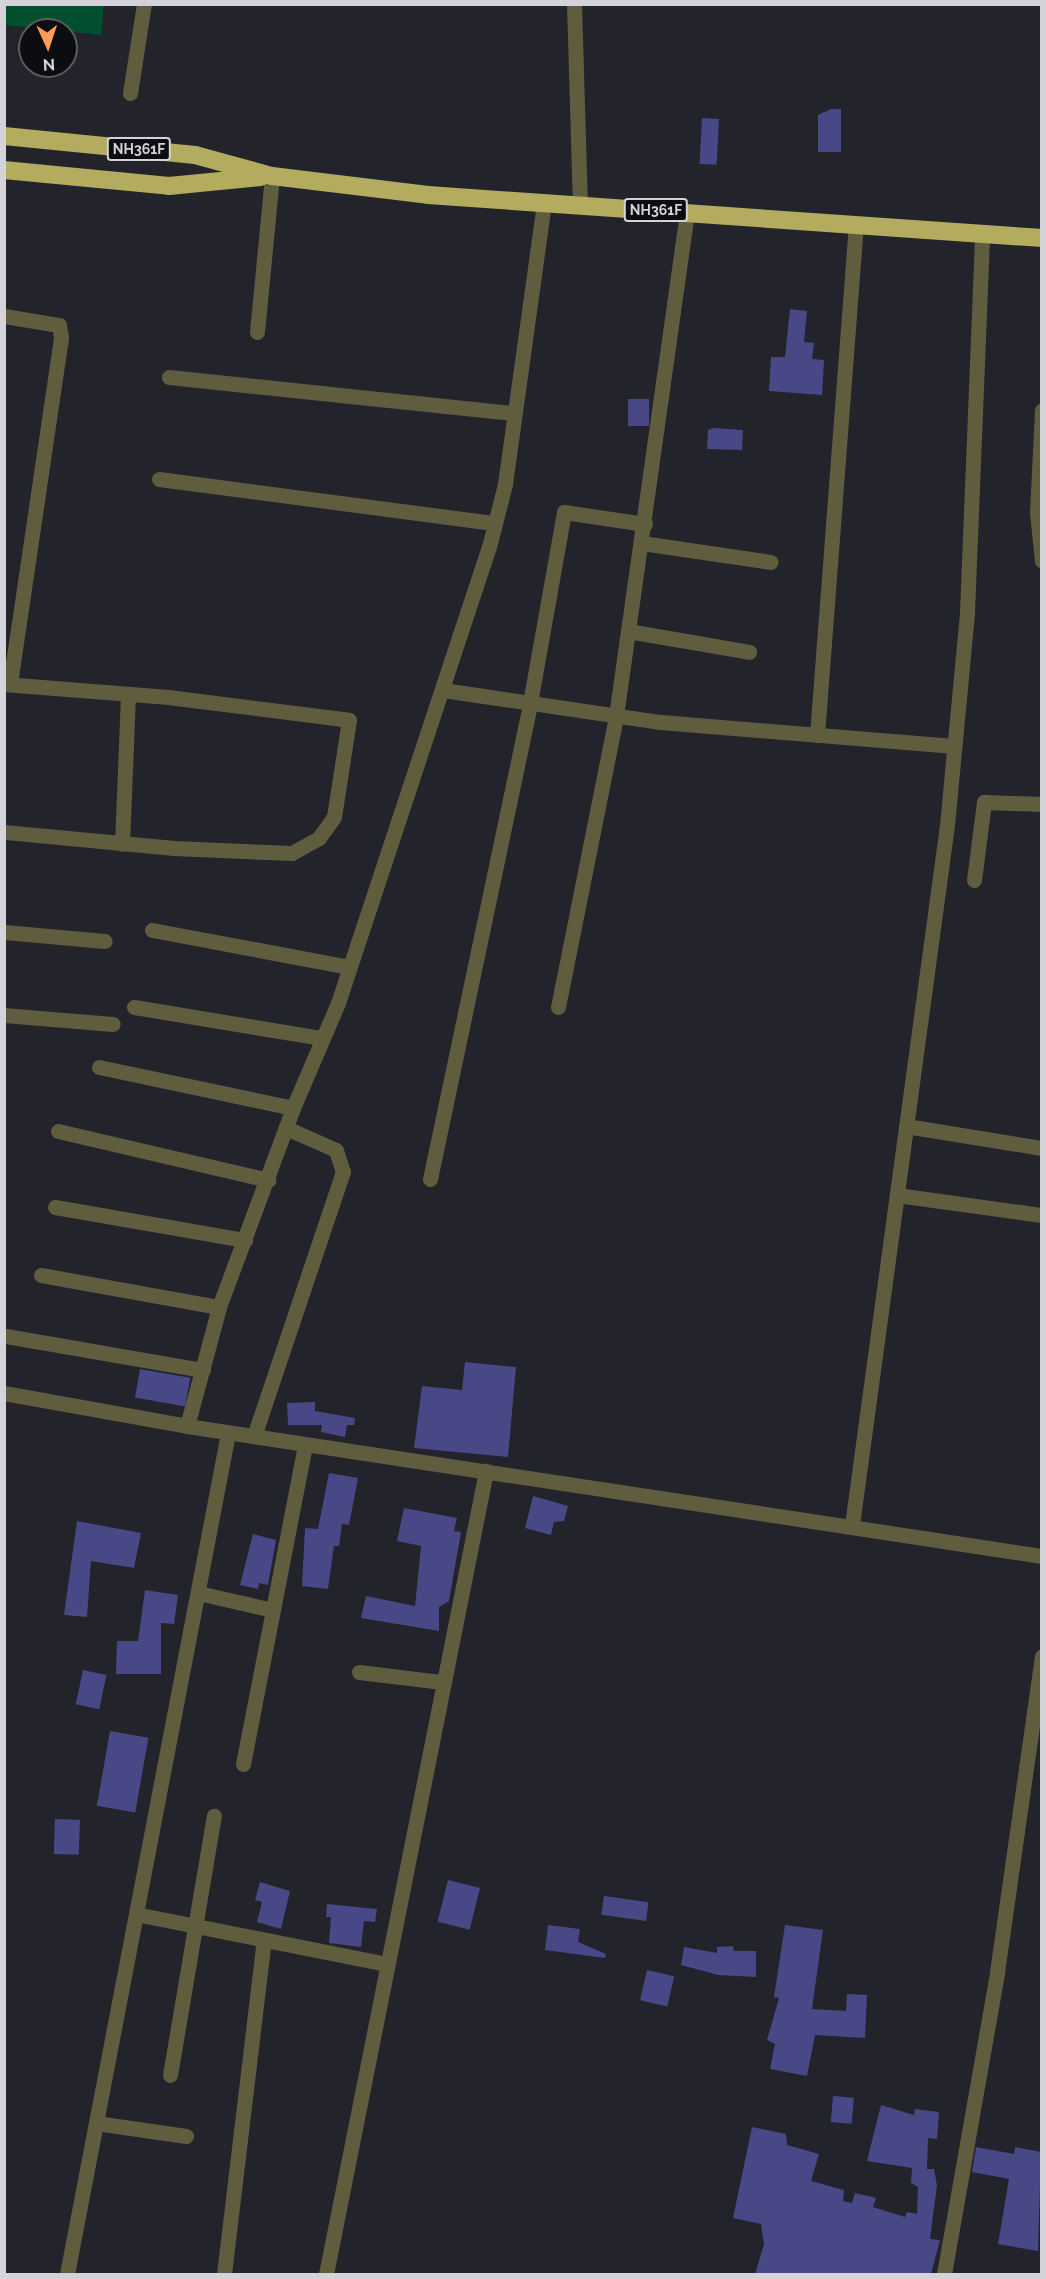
<!DOCTYPE html>
<html>
<head>
<meta charset="utf-8">
<style>
  body { margin:0 }
  #map { position:relative; width:1046px; height:2279px; overflow:hidden; background:#22232b; font-family:Raleway,sans-serif }
  div>[style] { position:absolute }
  .green>* { inset:0; background:#004f2f }
  .building>* { inset:0; background:#484886; transform-origin:0 0 }
  .minor>* { height:15px; margin:-7.5px; padding:0 7.5px; transform-origin:7.5px; border-radius:7.5px; background:#605d3f }
  .highway>* { height:18px; margin:-9px; padding:0 9px; transform-origin:9px; border-radius:9px; background:#b3ab5d }
  span { translate:-50% -50%; white-space:nowrap; text-align:center; line-height:1.15; -webkit-text-stroke:6px #0c0d10; paint-order:stroke }
  .shield-label span { padding:2px 4px; background:#0c0d10; border:2px solid; border-radius:4px; -webkit-text-stroke-width:0 }
  .shield-label { font-size:14px; color:#d3d3d9; font-weight:700 }
  .frame { position:absolute; inset:0; border:6px solid #d3d3d9; pointer-events:none }
  .north { position:absolute; left:18px; top:18px; width:60px; height:60px; box-sizing:border-box; background:#0c0d10; border:2px solid #5c5c60; border-radius:50%; rotate:177deg; font-size:16px; font-weight:700; line-height:24px; text-align:center; color:#d3d3d9 }
  .north::after { content:''; display:block; margin:auto; width:21px; height:27px; background:#fd9c56; clip-path:polygon(50% 0,100% 100%,50% 72%,0 100%) }
</style>
</head>
<body>
<div id="map">
  <div class="green">
    <div style="clip-path:polygon(5px 4px,104px 5px,101px 35px,5px 25px)"></div>
  </div>
  <div class="building">
    <div style="clip-path:polygon(831px 109px,841px 109px,841px 152px,818px 152px,818px 115px)"></div>
    <div style="left:702px;top:118px;width:17px;height:46px;rotate:3deg"></div>
    <div style="clip-path:polygon(790px 309px,807px 311px,804px 342px,814px 343px,812px 359px,824px 360px,822px 395px,769px 391px,771px 357px,785px 357px)"></div>
    <div style="left:628px;top:399px;width:21px;height:27px"></div>
    <div style="clip-path:polygon(713px 428px,743px 430px,742px 450px,707px 449px,708px 430px)"></div>
    <div style="clip-path:polygon(465px 1362px,516px 1367px,508px 1457px,414px 1448px,422px 1386px,462px 1390px)"></div>
    <div style="left:140px;top:1369px;width:51px;height:29px;rotate:10deg"></div>
    <div style="clip-path:polygon(315px 1402px,315px 1411px,355px 1418px,354px 1425px,347px 1425px,345px 1437px,321px 1432px,322px 1425px,288px 1425px,287px 1403px)"></div>
    <div style="clip-path:polygon(329px 1473px,358px 1478px,349px 1525px,342px 1524px,339px 1546px,334px 1546px,328px 1589px,302px 1586px,305px 1528px,318px 1529px)"></div>
    <div style="clip-path:polygon(533px 1496px,568px 1506px,564px 1521px,554px 1522px,551px 1535px,525px 1528px)"></div>
    <div style="clip-path:polygon(404px 1508px,457px 1518px,454px 1531px,461px 1532px,449px 1601px,439px 1607px,439px 1631px,361px 1618px,366px 1596px,415px 1606px,421px 1546px,397px 1541px)"></div>
    <div style="clip-path:polygon(77px 1521px,141px 1533px,134px 1568px,91px 1561px,87px 1617px,64px 1615px)"></div>
    <div style="clip-path:polygon(253px 1534px,276px 1540px,268px 1585px,259px 1583px,258px 1589px,240px 1585px)"></div>
    <div style="clip-path:polygon(145px 1590px,178px 1595px,174px 1624px,161px 1623px,161px 1674px,116px 1674px,117px 1641px,138px 1641px)"></div>
    <div style="left:83px;top:1670px;width:24px;height:35px;rotate:12deg"></div>
    <div style="left:110px;top:1731px;width:39px;height:76px;rotate:10deg"></div>
    <div style="left:55px;top:1819px;width:25px;height:35px;rotate:2deg"></div>
    <div style="left:448px;top:1880px;width:33px;height:43px;rotate:14deg"></div>
    <div style="clip-path:polygon(260px 1882px,290px 1891px,281px 1929px,257px 1922px,262px 1902px,255px 1900px)"></div>
    <div style="left:604px;top:1896px;width:45px;height:19px;rotate:8deg"></div>
    <div style="clip-path:polygon(327px 1904px,377px 1909px,375px 1922px,364px 1921px,361px 1947px,329px 1943px,331px 1917px,326px 1917px)"></div>
    <div style="clip-path:polygon(548px 1925px,580px 1929px,578px 1942px,606px 1954px,605px 1958px,545px 1950px)"></div>
    <div style="clip-path:polygon(785px 1925px,823px 1930px,812px 2009px,846px 2011px,847px 1994px,867px 1995px,865px 2038px,815px 2035px,807px 2076px,770px 2069px,775px 2044px,767px 2040px,779px 1998px,774px 1997px)"></div>
    <div style="clip-path:polygon(733px 1946px,734px 1951px,756px 1951px,756px 1977px,718px 1975px,681px 1965px,684px 1947px,717px 1953px,717px 1947px)"></div>
    <div style="left:647px;top:1970px;width:28px;height:31px;rotate:13deg"></div>
    <div style="left:833px;top:2096px;width:21px;height:26px;rotate:5deg"></div>
    <div style="clip-path:polygon(881px 2105px,914px 2115px,915px 2109px,939px 2112px,937px 2139px,928px 2138px,927px 2169px,934px 2169px,937px 2185px,930px 2239px,940px 2240px,931px 2274px,755px 2274px,764px 2244px,761px 2224px,733px 2218px,752px 2127px,786px 2134px,787px 2145px,819px 2154px,811px 2181px,844px 2190px,843px 2201px,852px 2203px,855px 2193px,876px 2198px,873px 2207px,905px 2217px,907px 2212px,917px 2214px,918px 2187px,911px 2183px,912px 2168px,867px 2161px)"></div>
    <div style="clip-path:polygon(976px 2147px,1014px 2154px,1015px 2147px,1041px 2152px,1038px 2251px,998px 2244px,1009px 2179px,972px 2172px)"></div>
  </div>
  <div class="minor">
    <div style="left:574px;top:4px;width:202px;rotate:88.3deg"></div>
    <div style="left:130px;top:93px;width:90px;rotate:-81.1deg"></div>
    <div style="left:4px;top:316px;width:56px;rotate:9.3deg"></div>
    <div style="left:59px;top:325px;width:13px;rotate:81deg"></div>
    <div style="left:61px;top:338px;width:350px;rotate:98.4deg"></div>
    <div style="left:257px;top:332px;width:157px;rotate:-84.5deg"></div>
    <div style="left:169px;top:377px;width:347px;rotate:6deg"></div>
    <div style="left:1042px;top:410px;width:102px;rotate:92.8deg"></div>
    <div style="left:1037px;top:512px;width:49px;rotate:84.2deg"></div>
    <div style="left:159px;top:479px;width:339px;rotate:7.5deg"></div>
    <div style="left:642px;top:543px;width:130px;rotate:8.4deg"></div>
    <div style="left:628px;top:631px;width:123px;rotate:9.8deg"></div>
    <div style="left:4px;top:684px;width:165px;rotate:4.5deg"></div>
    <div style="left:168px;top:697px;width:182px;rotate:7.2deg"></div>
    <div style="left:349px;top:720px;width:98px;rotate:98.8deg"></div>
    <div style="left:334px;top:817px;width:26px;rotate:126deg"></div>
    <div style="left:319px;top:838px;width:31px;rotate:151deg"></div>
    <div style="left:292px;top:853px;width:118px;rotate:-177.6deg"></div>
    <div style="left:174px;top:848px;width:171px;rotate:-174.6deg"></div>
    <div style="left:443px;top:690px;width:220px;rotate:8.4deg"></div>
    <div style="left:661px;top:722px;width:294px;rotate:4.7deg"></div>
    <div style="left:817px;top:735px;width:512px;rotate:-85.64deg"></div>
    <div style="left:122px;top:844px;width:150px;rotate:-87.7deg"></div>
    <div style="left:974px;top:880px;width:79px;rotate:-82.7deg"></div>
    <div style="left:984px;top:802px;width:58px;rotate:2deg"></div>
    <div style="left:152px;top:930px;width:200px;rotate:10.6deg"></div>
    <div style="left:4px;top:932px;width:101px;rotate:5.1deg"></div>
    <div style="left:134px;top:1007px;width:191px;rotate:9.4deg"></div>
    <div style="left:558px;top:1007px;width:297px;rotate:-78.7deg"></div>
    <div style="left:616px;top:716px;width:509px;rotate:-81.98deg"></div>
    <div style="left:4px;top:1015px;width:109px;rotate:4.7deg"></div>
    <div style="left:99px;top:1067px;width:198px;rotate:11.9deg"></div>
    <div style="left:906px;top:1126px;width:138px;rotate:9.2deg"></div>
    <div style="left:58px;top:1131px;width:216px;rotate:13.1deg"></div>
    <div style="left:430px;top:1179px;width:486px;rotate:-78.1deg"></div>
    <div style="left:530px;top:703px;width:194px;rotate:-79.9deg"></div>
    <div style="left:564px;top:512px;width:82px;rotate:8.4deg"></div>
    <div style="left:897px;top:1195px;width:146px;rotate:7.9deg"></div>
    <div style="left:55px;top:1207px;width:193px;rotate:9.9deg"></div>
    <div style="left:41px;top:1275px;width:181px;rotate:10.2deg"></div>
    <div style="left:6px;top:1336px;width:200px;rotate:9.8deg"></div>
    <div style="left:4px;top:1393px;width:186px;rotate:10.2deg"></div>
    <div style="left:187px;top:1426px;width:865px;rotate:8.65deg"></div>
    <div style="left:187px;top:1426px;width:123px;rotate:-74.9deg"></div>
    <div style="left:219px;top:1307px;width:212px;rotate:-69.6deg"></div>
    <div style="left:293px;top:1108px;width:114px;rotate:-66.8deg"></div>
    <div style="left:338px;top:1003px;width:480px;rotate:-71.7deg"></div>
    <div style="left:489px;top:547px;width:65px;rotate:-75.7deg"></div>
    <div style="left:505px;top:484px;width:284px;rotate:-82.1deg"></div>
    <div style="left:254px;top:1436px;width:279px;rotate:-71.4deg"></div>
    <div style="left:343px;top:1172px;width:23px;rotate:-108deg"></div>
    <div style="left:336px;top:1150px;width:55px;rotate:-156.3deg"></div>
    <div style="left:852px;top:1525px;width:706px;rotate:-82.27deg"></div>
    <div style="left:947px;top:825px;width:214px;rotate:-84.6deg"></div>
    <div style="left:967px;top:612px;width:379px;rotate:-87.7deg"></div>
    <div style="left:198px;top:1593px;width:77px;rotate:12.8deg"></div>
    <div style="left:359px;top:1672px;width:84px;rotate:6.9deg"></div>
    <div style="left:243px;top:1764px;width:326px;rotate:-79deg"></div>
    <div style="left:136px;top:1914px;width:255px;rotate:11.3deg"></div>
    <div style="left:170px;top:2075px;width:263px;rotate:-80.4deg"></div>
    <div style="left:96px;top:2123px;width:91px;rotate:8.2deg"></div>
    <div style="left:67px;top:2274px;width:856px;rotate:-79.16deg"></div>
    <div style="left:224px;top:2274px;width:336px;rotate:-83.2deg"></div>
    <div style="left:326px;top:2274px;width:819px;rotate:-78.73deg"></div>
    <div style="left:944px;top:2274px;width:307px;rotate:-80deg"></div>
    <div style="left:997px;top:1972px;width:319px;rotate:-81.9deg"></div>
  </div>
  <div class="highway">
    <div style="left:4px;top:136px;width:192px;rotate:5.7deg"></div>
    <div style="left:195px;top:155px;width:80px;rotate:15.3deg"></div>
    <div style="left:272px;top:176px;width:157px;rotate:6.9deg"></div>
    <div style="left:428px;top:195px;width:616px;rotate:4.01deg"></div>
    <div style="left:4px;top:170px;width:166px;rotate:5.5deg"></div>
    <div style="left:169px;top:186px;width:92px;rotate:-5.6deg"></div>
  </div>
  <div class="shield-label">
    <span style="left:139px;top:149px">NH361F</span>
    <span style="left:656px;top:210px">NH361F</span>
  </div>
  <div class="frame"></div>
  <div class="north">N</div>
</div>
</body>
</html>
